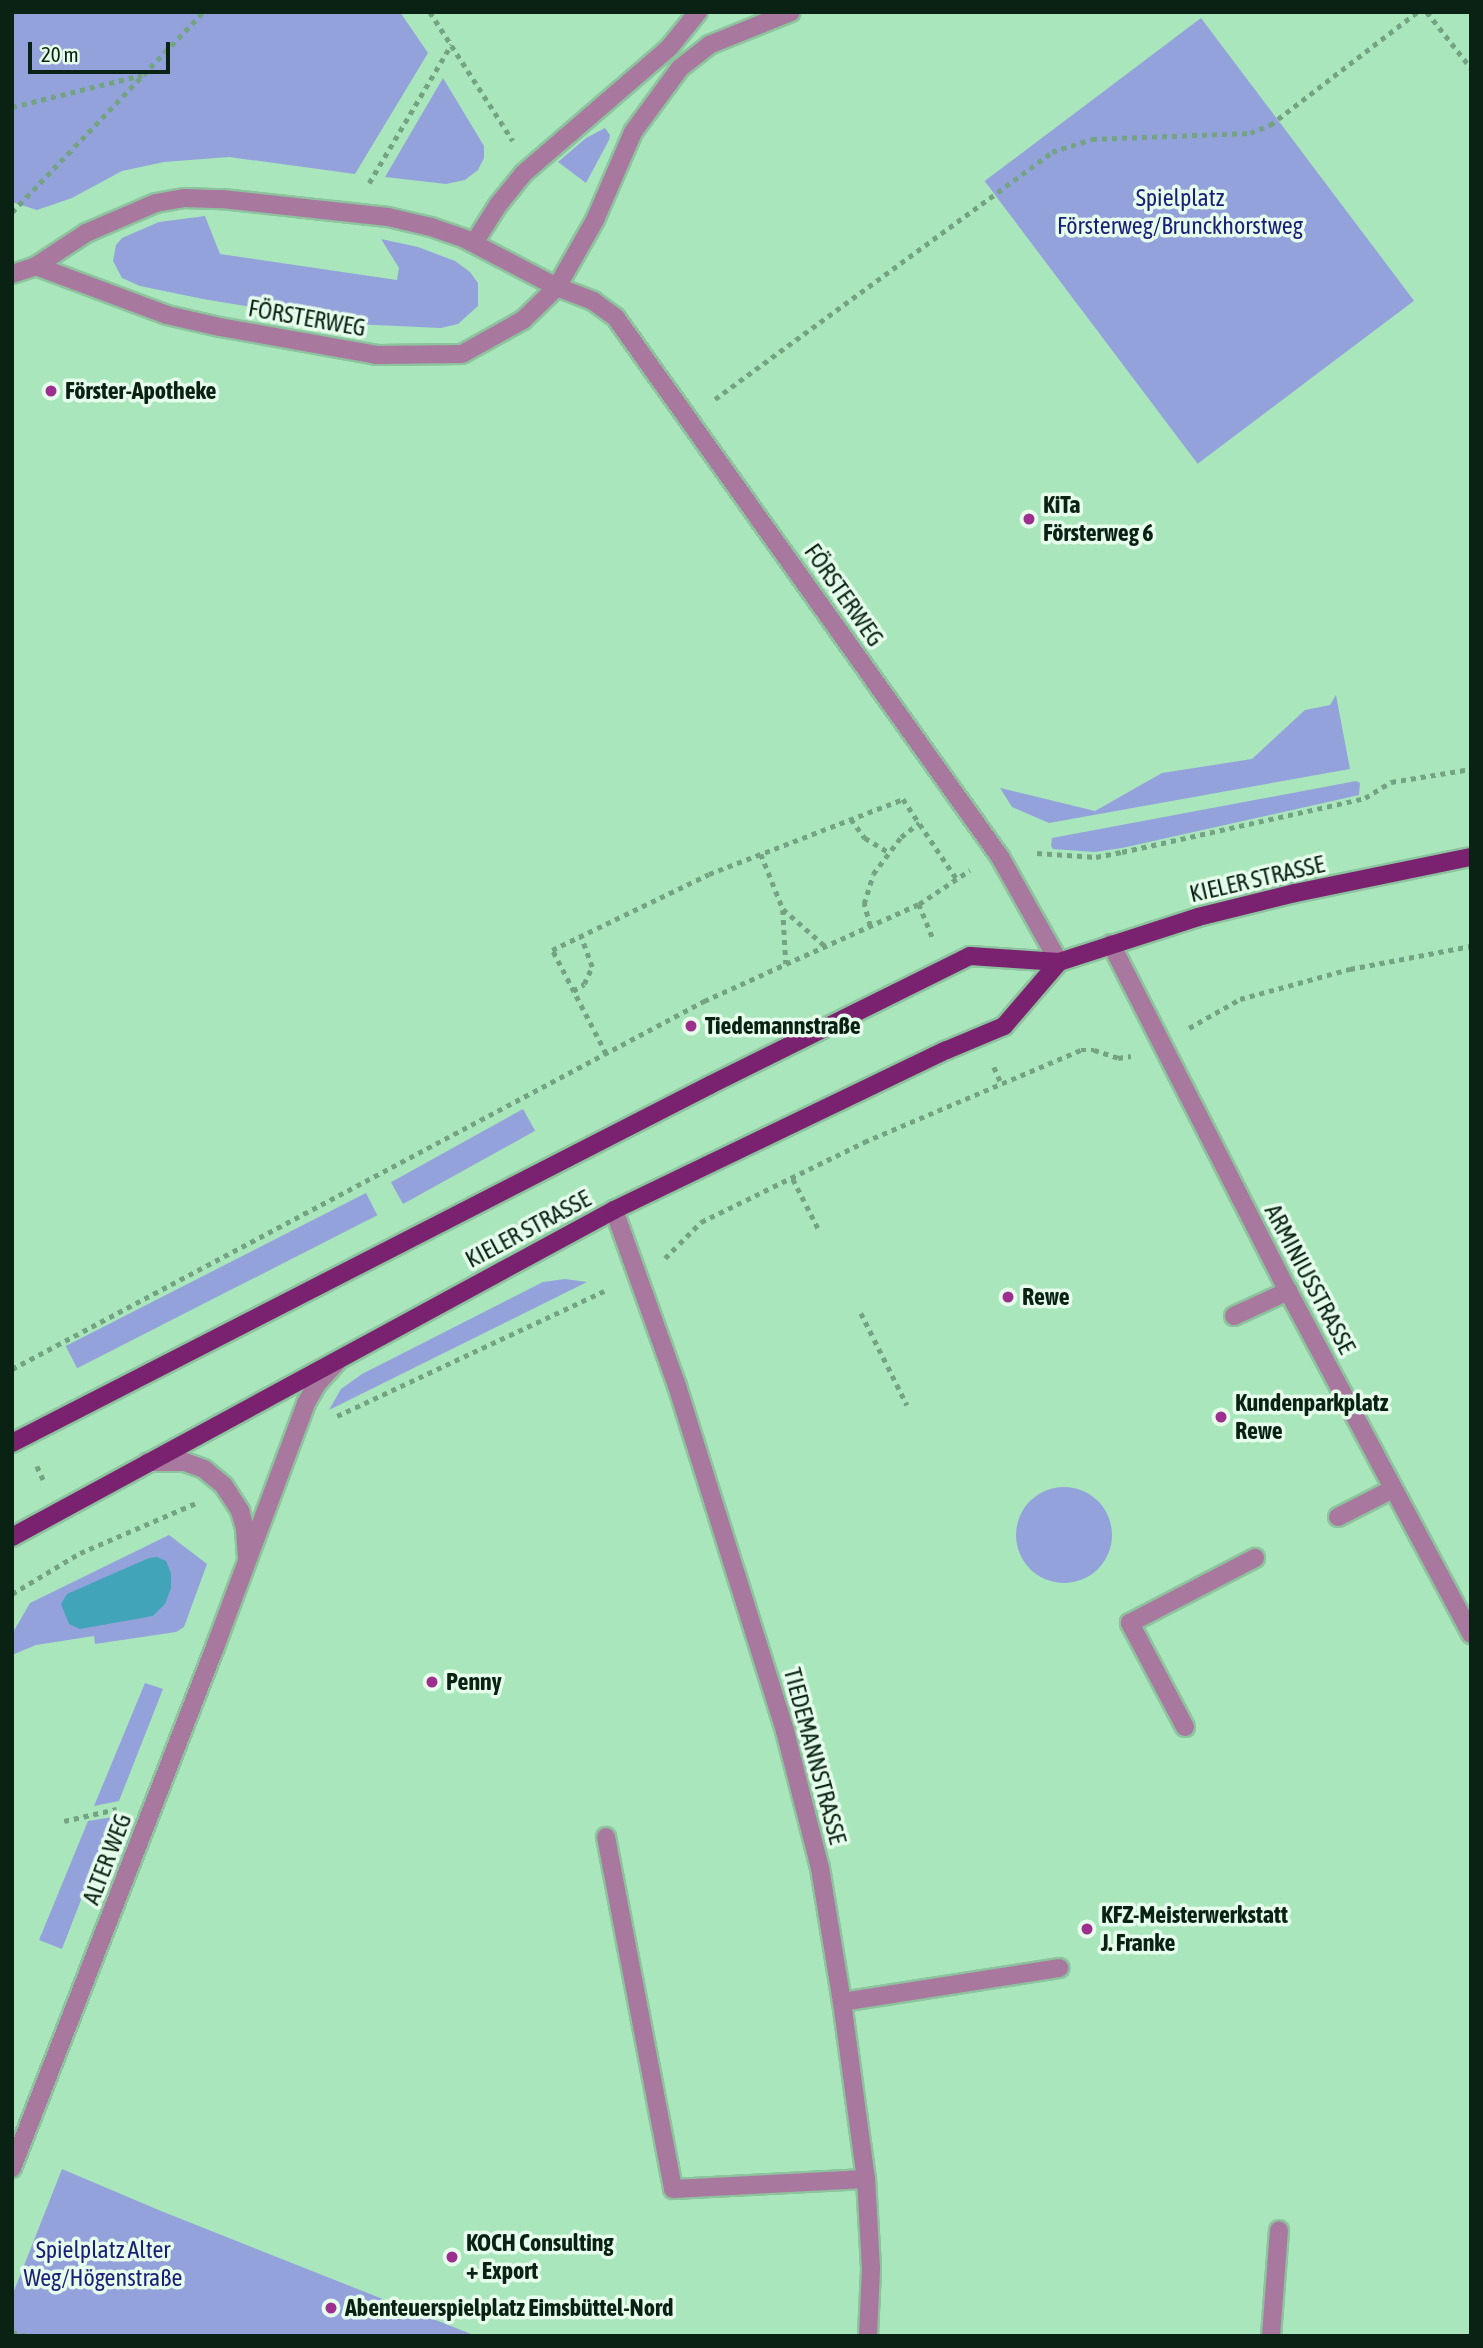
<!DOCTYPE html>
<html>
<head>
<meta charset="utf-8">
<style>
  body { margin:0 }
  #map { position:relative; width:1483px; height:2348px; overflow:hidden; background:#aae6bc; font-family:"Asap Condensed",sans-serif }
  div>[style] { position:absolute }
  .green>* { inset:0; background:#94a2db; transform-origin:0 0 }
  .round { border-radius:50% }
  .water>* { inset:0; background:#42a4b8 }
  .path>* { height:4.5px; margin-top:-2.25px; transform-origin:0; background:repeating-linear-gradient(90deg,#73a382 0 5px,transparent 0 10px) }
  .roads { filter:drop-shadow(2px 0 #8dc39e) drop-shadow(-2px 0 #8dc39e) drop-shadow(0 2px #8dc39e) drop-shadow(0 -2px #8dc39e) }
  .service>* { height:18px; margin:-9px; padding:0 9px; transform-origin:9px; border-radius:9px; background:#a8789f }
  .minor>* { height:18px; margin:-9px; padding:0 9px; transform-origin:9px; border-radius:9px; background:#a8789f }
  .primary>* { height:18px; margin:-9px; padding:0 9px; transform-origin:9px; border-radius:9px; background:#7a216f }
  .dots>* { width:19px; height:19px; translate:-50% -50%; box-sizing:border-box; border:4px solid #e6fdec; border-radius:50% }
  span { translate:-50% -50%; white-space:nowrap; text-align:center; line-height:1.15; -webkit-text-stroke:7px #e6fdec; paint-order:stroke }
  .park-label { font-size:24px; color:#1d1d77 }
  .street-label { font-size:24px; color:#0a2213 }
  .poi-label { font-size:24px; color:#0a2213; font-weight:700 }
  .left { translate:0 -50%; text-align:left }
  .frame { position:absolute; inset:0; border:14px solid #0a2213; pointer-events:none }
  .scale { position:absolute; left:28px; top:42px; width:142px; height:32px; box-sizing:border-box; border:4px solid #0a2213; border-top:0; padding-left:9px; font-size:21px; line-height:24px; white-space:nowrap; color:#0a2213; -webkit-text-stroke:5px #e6fdec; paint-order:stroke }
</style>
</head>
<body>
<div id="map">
  <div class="green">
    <div style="clip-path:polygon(12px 12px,400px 12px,428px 53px,355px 174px,229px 157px,164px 162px,122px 171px,72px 198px,37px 210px,12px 202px)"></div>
    <div style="left:1201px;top:18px;width:354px;height:271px;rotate:53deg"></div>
    <div style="clip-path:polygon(443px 78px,484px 146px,484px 158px,478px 170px,465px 180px,446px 184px,385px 177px)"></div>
    <div style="clip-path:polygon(605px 128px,610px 135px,609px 140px,586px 183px,558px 162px,586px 138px)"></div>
    <div style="clip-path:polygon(205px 216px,220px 254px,397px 280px,399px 268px,381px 239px,418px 247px,455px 261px,470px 272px,478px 283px,478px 306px,458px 324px,441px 328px,353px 324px,203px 299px,140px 286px,122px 278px,113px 261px,116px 245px,122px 238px,159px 222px)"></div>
    <div style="clip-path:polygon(1336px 695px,1350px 769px,1049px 823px,1012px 807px,1000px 788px,1095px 811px,1162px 773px,1252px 759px,1305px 710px,1330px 705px)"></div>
    <div style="clip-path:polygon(1356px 781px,1360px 783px,1359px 795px,1122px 848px,1095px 852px,1053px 849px,1051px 846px,1052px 838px)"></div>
    <div style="left:523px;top:1109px;width:25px;height:151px;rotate:61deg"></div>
    <div style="left:366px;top:1193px;width:25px;height:337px;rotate:63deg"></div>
    <div style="clip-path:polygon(565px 1279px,587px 1282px,329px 1410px,341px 1389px,362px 1374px,543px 1282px)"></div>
    <div class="round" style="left:1016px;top:1487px;width:96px;height:96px"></div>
    <div style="clip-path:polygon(evenodd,169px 1535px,207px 1564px,184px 1627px,176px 1632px,95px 1644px,94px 1636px,36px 1645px,12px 1655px,12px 1634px,30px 1603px,169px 1535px,149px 1558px,153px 1616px,130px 1619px,137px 1564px,149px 1558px)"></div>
    <div style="clip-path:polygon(145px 1683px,163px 1689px,119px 1801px,94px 1806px)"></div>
    <div style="clip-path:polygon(113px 1817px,62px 1949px,39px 1940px,88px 1821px)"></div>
    <div style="clip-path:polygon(62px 2169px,161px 2211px,476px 2336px,12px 2336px,12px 2296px)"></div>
  </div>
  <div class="water">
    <div style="clip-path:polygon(157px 1557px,166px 1561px,171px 1573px,171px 1588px,165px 1604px,153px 1616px,80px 1629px,69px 1624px,61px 1604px,67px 1594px,149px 1558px)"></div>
  </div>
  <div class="path">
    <div style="left:430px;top:12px;width:153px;rotate:57.2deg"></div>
    <div style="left:1427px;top:12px;width:71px;rotate:51.8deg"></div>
    <div style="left:12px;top:107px;width:134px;rotate:-13.8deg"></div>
    <div style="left:369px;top:183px;width:161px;rotate:-59.3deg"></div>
    <div style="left:12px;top:212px;width:277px;rotate:-46.3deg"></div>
    <div style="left:715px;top:399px;width:418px;rotate:-36.2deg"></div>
    <div style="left:1052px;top:152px;width:42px;rotate:-18deg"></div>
    <div style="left:1092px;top:139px;width:158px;rotate:-2.2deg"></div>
    <div style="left:1250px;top:133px;width:22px;rotate:-22deg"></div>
    <div style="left:1270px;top:125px;width:185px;rotate:-37.5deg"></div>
    <div style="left:851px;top:819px;width:24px;rotate:54deg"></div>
    <div style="left:865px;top:838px;width:27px;rotate:31deg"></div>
    <div style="left:1037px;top:853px;width:59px;rotate:3.9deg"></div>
    <div style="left:1096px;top:857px;width:26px;rotate:-11deg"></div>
    <div style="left:1122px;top:852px;width:249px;rotate:-12.5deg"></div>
    <div style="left:1365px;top:798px;width:31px;rotate:-32deg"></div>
    <div style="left:1391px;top:782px;width:81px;rotate:-9.2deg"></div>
    <div style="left:761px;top:854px;width:59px;rotate:68.2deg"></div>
    <div style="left:783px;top:909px;width:56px;rotate:41.4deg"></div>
    <div style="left:919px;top:904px;width:38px;rotate:68deg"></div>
    <div style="left:783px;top:910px;width:54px;rotate:86.8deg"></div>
    <div style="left:870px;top:926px;width:23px;rotate:-105deg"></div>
    <div style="left:864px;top:904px;width:31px;rotate:-73deg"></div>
    <div style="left:873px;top:874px;width:46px;rotate:-52.9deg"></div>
    <div style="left:901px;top:837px;width:23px;rotate:-38deg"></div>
    <div style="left:573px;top:991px;width:13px;rotate:-32deg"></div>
    <div style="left:584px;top:984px;width:19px;rotate:-65deg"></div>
    <div style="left:592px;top:967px;width:33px;rotate:-110deg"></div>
    <div style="left:1189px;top:1028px;width:59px;rotate:-29.6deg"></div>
    <div style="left:1240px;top:999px;width:114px;rotate:-15.3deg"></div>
    <div style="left:1350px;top:969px;width:123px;rotate:-10.8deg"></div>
    <div style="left:606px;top:1054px;width:117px;rotate:-117.4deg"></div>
    <div style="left:552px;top:950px;width:174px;rotate:-25.8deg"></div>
    <div style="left:709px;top:874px;width:208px;rotate:-21.1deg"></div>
    <div style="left:903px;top:799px;width:95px;rotate:56.1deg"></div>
    <div style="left:994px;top:1067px;width:20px;rotate:66deg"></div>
    <div style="left:793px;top:1179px;width:59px;rotate:63deg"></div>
    <div style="left:665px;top:1258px;width:51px;rotate:-45deg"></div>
    <div style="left:701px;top:1222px;width:182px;rotate:-26.1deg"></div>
    <div style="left:864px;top:1142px;width:236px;rotate:-23deg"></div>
    <div style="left:1081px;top:1050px;width:13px"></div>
    <div style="left:1094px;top:1050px;width:25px;rotate:18deg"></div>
    <div style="left:1118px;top:1058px;width:13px;rotate:-9deg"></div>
    <div style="left:861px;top:1313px;width:103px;rotate:63.4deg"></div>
    <div style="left:12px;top:1369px;width:784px;rotate:-28deg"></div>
    <div style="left:704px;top:1001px;width:236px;rotate:-24.3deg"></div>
    <div style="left:919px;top:904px;width:61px;rotate:-33.7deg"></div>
    <div style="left:337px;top:1416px;width:299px;rotate:-25.1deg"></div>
    <div style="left:37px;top:1466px;width:19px;rotate:65deg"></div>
    <div style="left:12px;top:1594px;width:79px;rotate:-31.1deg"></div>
    <div style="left:80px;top:1553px;width:126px;rotate:-23.3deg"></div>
    <div style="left:64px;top:1821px;width:54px;rotate:-12.8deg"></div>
    <div style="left:12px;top:2332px;width:15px;rotate:16deg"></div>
  </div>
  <div class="roads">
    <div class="service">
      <div style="left:1234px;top:1316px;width:60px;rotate:-24.8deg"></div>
      <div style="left:1338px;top:1517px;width:62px;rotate:-27deg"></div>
      <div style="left:1185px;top:1727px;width:118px;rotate:-117.9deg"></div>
      <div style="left:1130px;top:1623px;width:141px;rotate:-27.5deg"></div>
      <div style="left:606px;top:1837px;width:358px;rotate:79.2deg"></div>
      <div style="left:673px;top:2189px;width:193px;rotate:-3deg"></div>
      <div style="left:842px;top:2002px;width:220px;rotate:-8.9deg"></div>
      <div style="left:1271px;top:2336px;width:106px;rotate:-85.7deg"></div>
    </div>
    <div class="minor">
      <div style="left:474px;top:243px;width:45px;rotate:-57.7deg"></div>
      <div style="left:498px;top:205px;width:41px;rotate:-50.9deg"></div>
      <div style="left:524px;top:173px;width:191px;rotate:-40.8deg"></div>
      <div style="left:669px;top:48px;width:46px;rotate:-51.1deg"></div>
      <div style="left:36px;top:266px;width:140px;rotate:20.5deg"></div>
      <div style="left:167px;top:315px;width:54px;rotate:12.8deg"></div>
      <div style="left:220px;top:327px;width:159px;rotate:10.1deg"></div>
      <div style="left:377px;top:355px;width:85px;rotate:-0.7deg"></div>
      <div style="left:462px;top:354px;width:70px;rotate:-29.1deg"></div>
      <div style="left:523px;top:320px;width:47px;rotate:-44.1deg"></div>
      <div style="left:557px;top:287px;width:77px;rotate:-60.4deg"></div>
      <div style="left:595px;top:220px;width:96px;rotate:-66.6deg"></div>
      <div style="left:633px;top:132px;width:79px;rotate:-53.7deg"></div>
      <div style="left:680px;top:68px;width:37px;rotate:-38deg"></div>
      <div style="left:709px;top:45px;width:88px;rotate:-21.9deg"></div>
      <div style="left:12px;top:274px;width:25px;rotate:-18deg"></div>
      <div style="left:36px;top:266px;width:60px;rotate:-33.4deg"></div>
      <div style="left:86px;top:233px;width:76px;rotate:-23.2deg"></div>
      <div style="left:156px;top:203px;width:29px;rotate:-10deg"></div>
      <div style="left:185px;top:198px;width:37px;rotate:2deg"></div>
      <div style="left:222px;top:199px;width:167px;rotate:6.2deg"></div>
      <div style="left:388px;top:217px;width:44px;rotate:13.1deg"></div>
      <div style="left:431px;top:227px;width:36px;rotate:19deg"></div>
      <div style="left:465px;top:239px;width:104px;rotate:27.6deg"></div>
      <div style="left:557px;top:287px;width:39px;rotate:21deg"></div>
      <div style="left:593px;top:301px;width:29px;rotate:36deg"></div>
      <div style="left:616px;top:318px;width:662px;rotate:54.53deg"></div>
      <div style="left:1000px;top:857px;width:120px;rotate:60.7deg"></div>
      <div style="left:1111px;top:944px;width:390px;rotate:63deg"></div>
      <div style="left:1288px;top:1291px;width:389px;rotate:61.9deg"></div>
      <div style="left:614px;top:1210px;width:187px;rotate:70.3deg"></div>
      <div style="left:677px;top:1386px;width:362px;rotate:72.6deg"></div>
      <div style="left:785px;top:1731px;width:141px;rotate:75.7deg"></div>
      <div style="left:820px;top:1868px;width:136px;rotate:80.7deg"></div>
      <div style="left:842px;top:2002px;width:179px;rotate:82.3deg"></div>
      <div style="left:866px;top:2179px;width:90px;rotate:86.8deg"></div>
      <div style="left:871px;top:2269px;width:67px;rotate:92.6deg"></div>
      <div style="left:148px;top:1462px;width:37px"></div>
      <div style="left:185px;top:1462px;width:20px;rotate:20deg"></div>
      <div style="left:204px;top:1469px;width:26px;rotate:40deg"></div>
      <div style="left:224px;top:1486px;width:30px;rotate:57deg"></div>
      <div style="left:240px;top:1511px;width:19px;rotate:74deg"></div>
      <div style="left:245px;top:1529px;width:27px;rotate:86deg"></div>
      <div style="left:12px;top:2168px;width:559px;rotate:-68.71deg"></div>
      <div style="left:215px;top:1647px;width:260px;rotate:-69.5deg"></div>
      <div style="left:306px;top:1403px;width:22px;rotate:-60deg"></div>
      <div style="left:317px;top:1384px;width:30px;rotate:-48deg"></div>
    </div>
    <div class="primary">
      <div style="left:12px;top:1443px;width:784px;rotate:-27.15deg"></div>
      <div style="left:710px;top:1085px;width:290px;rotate:-26.4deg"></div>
      <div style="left:970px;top:956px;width:89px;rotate:3.9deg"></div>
      <div style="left:1059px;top:962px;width:146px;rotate:-17.9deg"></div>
      <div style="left:1198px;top:917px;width:100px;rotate:-13.9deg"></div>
      <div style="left:1295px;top:893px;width:180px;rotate:-11.6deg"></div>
      <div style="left:12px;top:1537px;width:685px;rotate:-28.51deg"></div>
      <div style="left:614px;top:1210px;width:369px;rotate:-25.7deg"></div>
      <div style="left:947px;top:1050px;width:62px;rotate:-22.8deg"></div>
      <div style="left:1004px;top:1026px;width:84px;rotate:-49.3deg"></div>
    </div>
  </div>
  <div class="dots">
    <div style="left:51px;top:391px;background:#9d308f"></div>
    <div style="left:1029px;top:519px;background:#9d308f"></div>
    <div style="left:691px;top:1026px;background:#9d308f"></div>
    <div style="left:1008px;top:1297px;background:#9d308f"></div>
    <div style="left:1221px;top:1417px;background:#9d308f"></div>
    <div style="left:432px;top:1682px;background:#9d308f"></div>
    <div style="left:1087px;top:1929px;background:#9d308f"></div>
    <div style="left:452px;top:2257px;background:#9d308f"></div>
    <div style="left:331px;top:2308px;background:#9d308f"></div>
  </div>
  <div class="park-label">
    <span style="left:1180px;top:212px">Spielplatz<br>Försterweg/Brunckhorstweg</span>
    <span style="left:103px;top:2264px">Spielplatz Alter<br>Weg/Högenstraße</span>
  </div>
  <div class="street-label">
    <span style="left:307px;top:318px;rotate:10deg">FÖRSTERWEG</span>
    <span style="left:844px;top:595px;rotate:55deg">FÖRSTERWEG</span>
    <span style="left:1257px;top:879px;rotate:-13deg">KIELER STRASSE</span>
    <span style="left:528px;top:1229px;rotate:-28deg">KIELER STRASSE</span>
    <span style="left:1310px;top:1279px;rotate:62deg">ARMINIUSSTRASSE</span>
    <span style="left:815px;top:1756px;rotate:75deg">TIEDEMANNSTRASSE</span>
    <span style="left:107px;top:1859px;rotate:-69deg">ALTER WEG</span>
  </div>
  <div class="poi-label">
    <span class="left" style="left:65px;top:391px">Förster-Apotheke</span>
    <span class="left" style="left:1043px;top:519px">KiTa<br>Försterweg 6</span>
    <span class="left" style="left:705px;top:1026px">Tiedemannstraße</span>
    <span class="left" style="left:1022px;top:1297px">Rewe</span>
    <span class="left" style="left:1235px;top:1417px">Kundenparkplatz<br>Rewe</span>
    <span class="left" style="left:446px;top:1682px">Penny</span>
    <span class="left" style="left:1101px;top:1929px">KFZ-Meisterwerkstatt<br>J. Franke</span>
    <span class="left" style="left:466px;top:2257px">KOCH Consulting<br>+ Export</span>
    <span class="left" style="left:345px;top:2308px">Abenteuerspielplatz Eimsbüttel-Nord</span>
  </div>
  <div class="frame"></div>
  <div class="scale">20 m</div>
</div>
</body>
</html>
